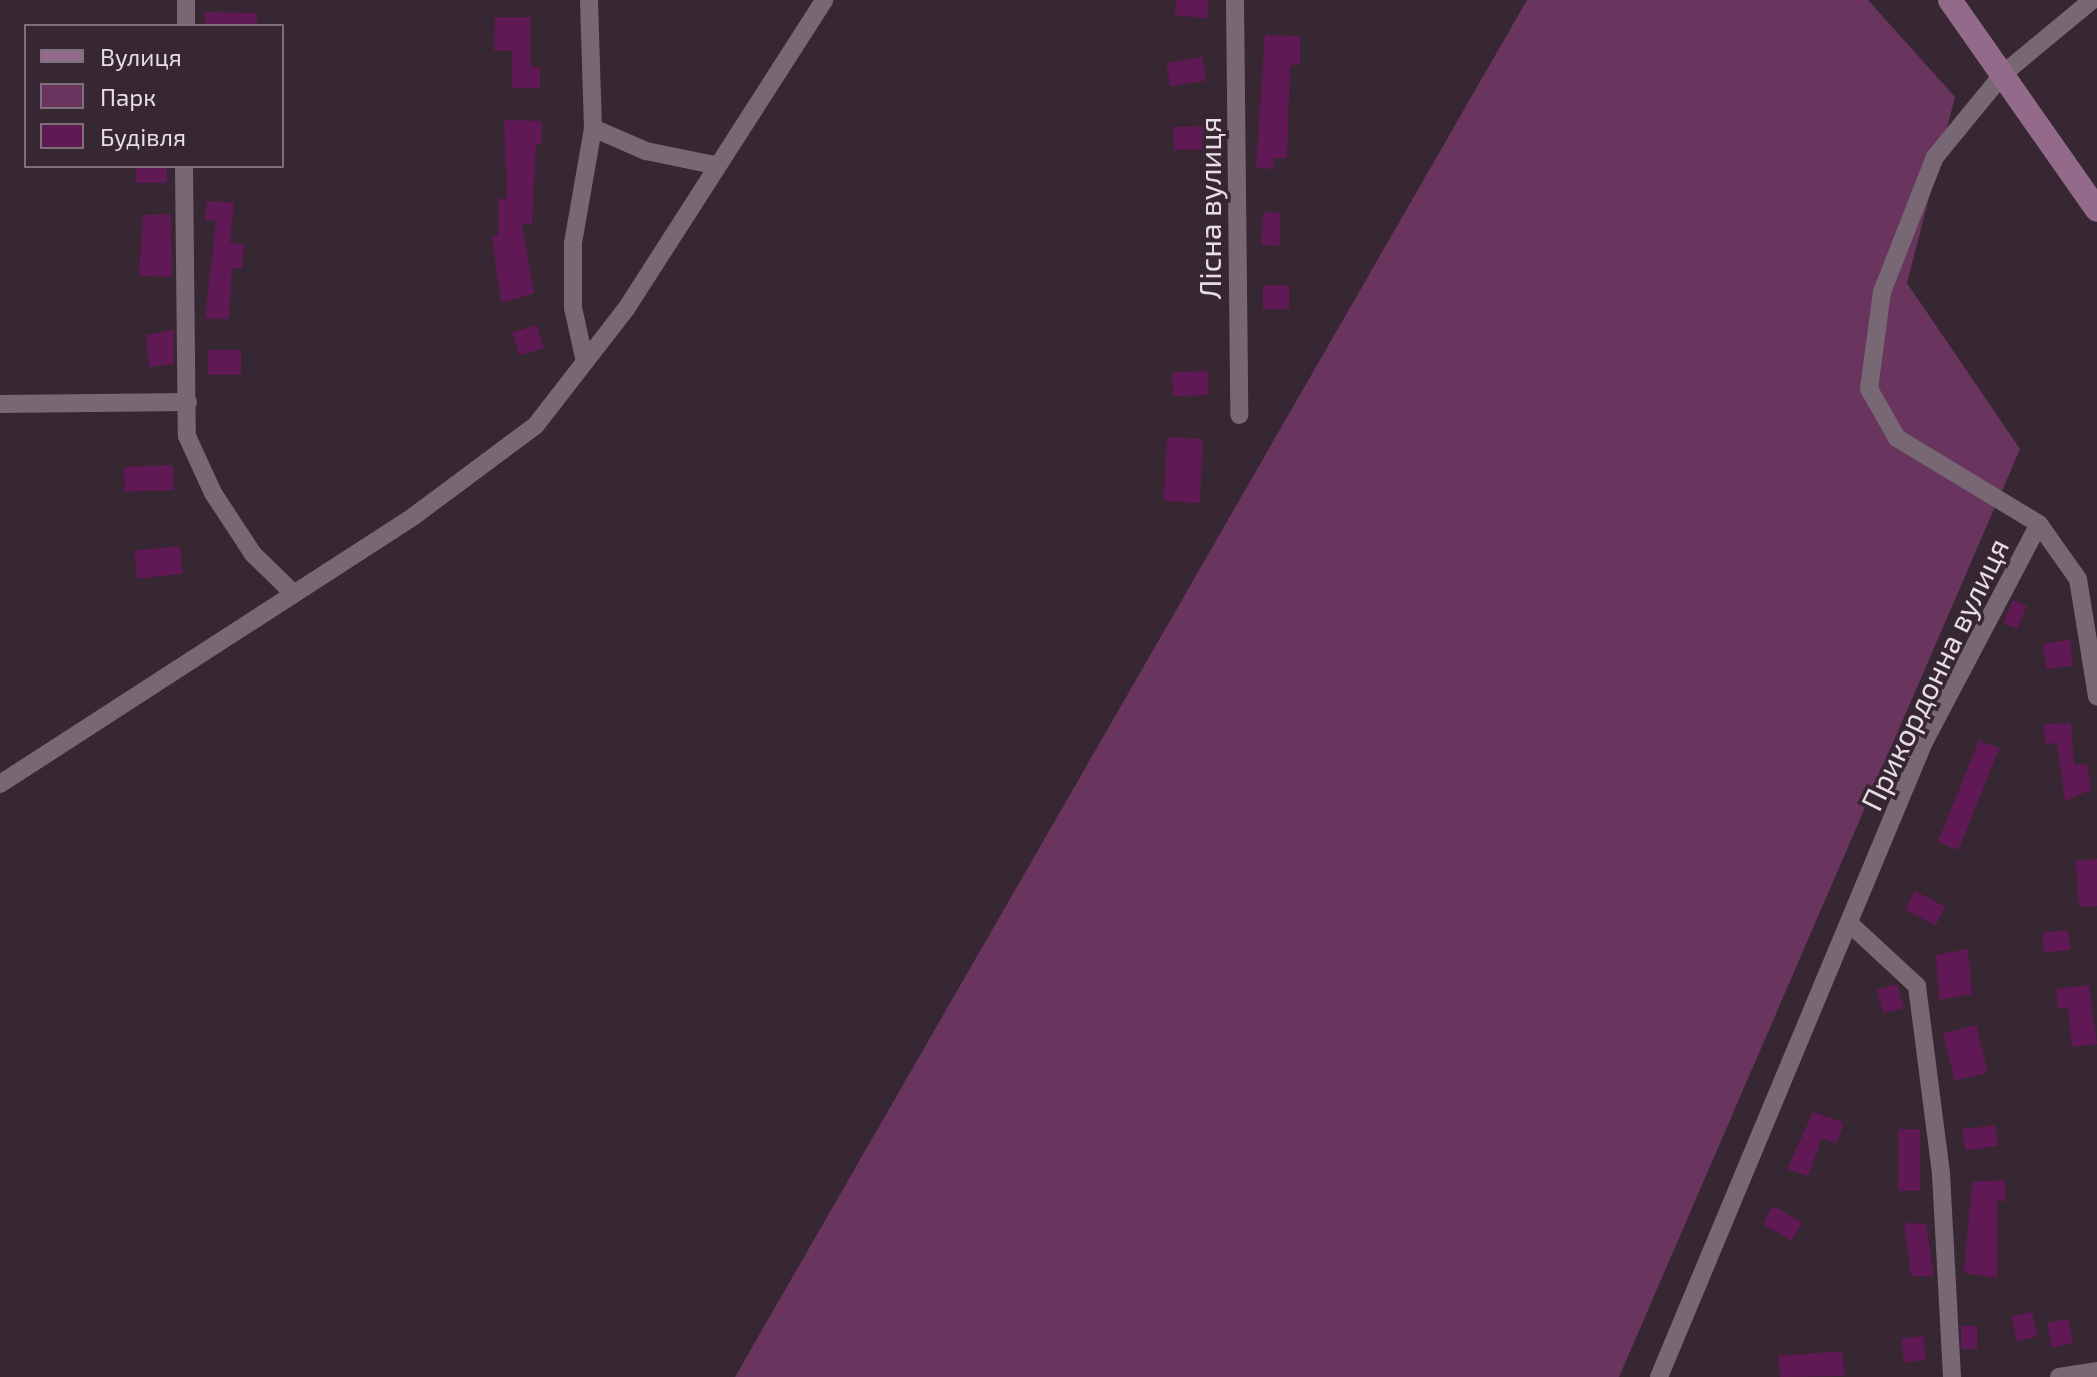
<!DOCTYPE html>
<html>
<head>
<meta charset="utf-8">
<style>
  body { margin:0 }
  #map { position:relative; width:2097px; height:1377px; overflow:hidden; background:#362732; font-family:"Exo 2",sans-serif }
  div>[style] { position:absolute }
  .green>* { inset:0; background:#69345e }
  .building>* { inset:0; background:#611955; transform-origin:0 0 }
  .minor>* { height:18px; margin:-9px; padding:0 9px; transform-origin:9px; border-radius:9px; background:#786874 }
  .secondary>* { height:24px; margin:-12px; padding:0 12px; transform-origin:12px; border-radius:12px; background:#936a8a }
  span { translate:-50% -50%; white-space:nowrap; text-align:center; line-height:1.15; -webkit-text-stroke:7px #362732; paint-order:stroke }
  .street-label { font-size:30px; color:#e7dde4 }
  .legend { position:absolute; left:24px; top:24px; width:260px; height:144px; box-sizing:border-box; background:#362732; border:2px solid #7d7079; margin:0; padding:10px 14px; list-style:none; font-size:24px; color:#e7dde4 }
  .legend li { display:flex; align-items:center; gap:16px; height:40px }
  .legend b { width:40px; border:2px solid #7d7079 }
</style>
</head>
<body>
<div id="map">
  <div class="green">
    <div style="clip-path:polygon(1527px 0,1868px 0,1955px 97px,1907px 283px,2020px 449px,1619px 1377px,735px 1377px)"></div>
  </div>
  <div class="building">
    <div style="clip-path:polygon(1176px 0,1209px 0,1207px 18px,1175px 15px)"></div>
    <div style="left:205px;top:12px;width:52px;height:14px;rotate:1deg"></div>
    <div style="clip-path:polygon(495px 17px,531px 17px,530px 67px,540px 67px,540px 88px,512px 88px,512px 51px,494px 51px)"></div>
    <div style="clip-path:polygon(1265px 35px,1300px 36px,1300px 65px,1290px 65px,1287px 159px,1274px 158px,1273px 169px,1256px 168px)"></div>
    <div style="left:1202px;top:57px;width:24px;height:36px;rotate:81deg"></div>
    <div style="clip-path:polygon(504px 120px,542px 121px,542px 144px,536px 144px,532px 224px,522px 224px,534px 293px,501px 303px,492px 237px,498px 235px,498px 199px,507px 199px)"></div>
    <div style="left:1207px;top:126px;width:23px;height:34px;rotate:88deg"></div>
    <div style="left:136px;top:166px;width:31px;height:17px"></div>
    <div style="clip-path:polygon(207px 201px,234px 203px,230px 243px,244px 244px,242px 268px,232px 268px,229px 319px,205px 318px,216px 221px,205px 220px)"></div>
    <div style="left:1263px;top:212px;width:18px;height:33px;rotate:3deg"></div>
    <div style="clip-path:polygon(171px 214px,172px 277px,139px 276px,143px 215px)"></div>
    <div style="left:1263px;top:285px;width:26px;height:24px"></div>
    <div style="left:537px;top:325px;width:24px;height:26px;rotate:73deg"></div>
    <div style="clip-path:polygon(174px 330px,174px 364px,149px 367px,146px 335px)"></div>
    <div style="left:208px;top:350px;width:33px;height:25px"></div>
    <div style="left:1208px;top:371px;width:24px;height:36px;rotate:88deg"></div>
    <div style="left:1203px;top:439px;width:64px;height:36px;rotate:93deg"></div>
    <div style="left:173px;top:465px;width:25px;height:49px;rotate:88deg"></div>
    <div style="left:180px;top:546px;width:28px;height:46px;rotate:84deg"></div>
    <div style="left:2013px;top:600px;width:15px;height:25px;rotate:23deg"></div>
    <div style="left:2070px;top:640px;width:26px;height:27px;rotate:83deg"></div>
    <div style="clip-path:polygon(2071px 723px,2074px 765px,2087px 764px,2091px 790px,2065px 801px,2057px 743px,2045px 744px,2044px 724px)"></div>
    <div style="left:1979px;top:740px;width:22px;height:110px;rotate:22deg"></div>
    <div style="clip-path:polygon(2097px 859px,2097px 906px,2079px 907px,2076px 861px)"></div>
    <div style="left:1915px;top:891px;width:34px;height:21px;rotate:27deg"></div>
    <div style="left:2068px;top:930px;width:20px;height:26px;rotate:84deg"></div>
    <div style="clip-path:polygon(1968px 949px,1972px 994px,1939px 1000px,1936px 955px)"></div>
    <div style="left:1897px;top:984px;width:25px;height:21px;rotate:74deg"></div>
    <div style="clip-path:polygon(2089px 985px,2097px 1044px,2072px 1047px,2068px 1008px,2058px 1009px,2056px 989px)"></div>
    <div style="left:1976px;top:1025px;width:49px;height:34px;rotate:76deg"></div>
    <div style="clip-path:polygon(1813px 1112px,1844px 1123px,1837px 1143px,1822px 1138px,1808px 1176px,1787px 1169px)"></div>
    <div style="left:1995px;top:1125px;width:21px;height:33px;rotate:82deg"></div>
    <div style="left:1898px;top:1129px;width:22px;height:62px"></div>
    <div style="clip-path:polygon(2005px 1180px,2006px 1201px,1997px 1201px,1997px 1278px,1964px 1273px,1972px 1182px)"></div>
    <div style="left:1773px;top:1206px;width:33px;height:21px;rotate:29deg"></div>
    <div style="clip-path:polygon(1904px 1223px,1926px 1224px,1934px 1276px,1911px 1276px)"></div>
    <div style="left:2032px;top:1312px;width:25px;height:21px;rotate:78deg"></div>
    <div style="left:2069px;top:1319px;width:25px;height:22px;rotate:81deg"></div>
    <div style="left:1961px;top:1326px;width:16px;height:23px"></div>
    <div style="left:1923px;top:1336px;width:24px;height:22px;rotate:83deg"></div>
    <div style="clip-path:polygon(1842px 1351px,1845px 1376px,1780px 1377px,1778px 1356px)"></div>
  </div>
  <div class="minor">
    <div style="left:1235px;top:0;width:415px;rotate:89.4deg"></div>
    <div style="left:186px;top:26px;width:26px;rotate:-90deg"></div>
    <div style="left:593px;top:128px;width:58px;rotate:23.5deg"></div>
    <div style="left:646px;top:151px;width:69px;rotate:11.6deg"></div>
    <div style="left:184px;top:166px;width:270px;rotate:89.4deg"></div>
    <div style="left:187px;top:436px;width:63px;rotate:65.5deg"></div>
    <div style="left:213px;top:493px;width:73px;rotate:56.7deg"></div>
    <div style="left:253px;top:554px;width:53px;rotate:44.2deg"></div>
    <div style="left:585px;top:362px;width:55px;rotate:-102.5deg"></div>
    <div style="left:573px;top:308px;width:65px;rotate:-90deg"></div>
    <div style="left:573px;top:243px;width:117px;rotate:-80.1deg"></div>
    <div style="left:593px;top:128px;width:128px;rotate:-91.8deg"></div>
    <div style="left:0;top:404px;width:188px;rotate:-0.6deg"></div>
    <div style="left:2039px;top:524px;width:67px;rotate:54.7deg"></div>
    <div style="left:2078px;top:579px;width:119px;rotate:80.8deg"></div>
    <div style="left:0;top:784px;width:493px;rotate:-32.9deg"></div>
    <div style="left:414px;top:516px;width:152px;rotate:-36.7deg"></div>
    <div style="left:536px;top:425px;width:147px;rotate:-52.2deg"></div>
    <div style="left:626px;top:309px;width:367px;rotate:-57.3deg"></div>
    <div style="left:1849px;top:923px;width:93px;rotate:42.8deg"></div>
    <div style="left:1917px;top:986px;width:190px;rotate:82.7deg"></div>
    <div style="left:1941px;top:1174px;width:203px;rotate:86.9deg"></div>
    <div style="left:1659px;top:1377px;width:688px;rotate:-67.35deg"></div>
    <div style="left:1924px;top:742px;width:246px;rotate:-62.2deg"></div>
    <div style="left:2039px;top:524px;width:166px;rotate:-148.8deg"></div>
    <div style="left:1897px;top:438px;width:56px;rotate:-119.7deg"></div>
    <div style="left:1869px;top:389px;width:98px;rotate:-82.4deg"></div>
    <div style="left:1882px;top:292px;width:145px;rotate:-68.6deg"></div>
    <div style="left:1935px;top:157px;width:107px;rotate:-50.7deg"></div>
    <div style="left:2003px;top:74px;width:116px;rotate:-39.7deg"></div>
    <div style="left:2059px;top:1377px;width:38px;rotate:-9deg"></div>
  </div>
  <div class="secondary">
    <div style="left:1950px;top:0;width:256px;rotate:55deg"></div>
  </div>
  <div class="street-label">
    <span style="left:1209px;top:208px;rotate:-90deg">Лісна вулиця</span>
    <span style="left:1934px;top:674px;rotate:-64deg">Прикордонна вулиця</span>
  </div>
  <ul class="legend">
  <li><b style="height:10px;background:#936a8a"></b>Вулиця</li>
  <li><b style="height:22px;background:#69345e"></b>Парк</li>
  <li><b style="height:22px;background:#611955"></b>Будівля</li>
  </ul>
</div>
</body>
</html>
